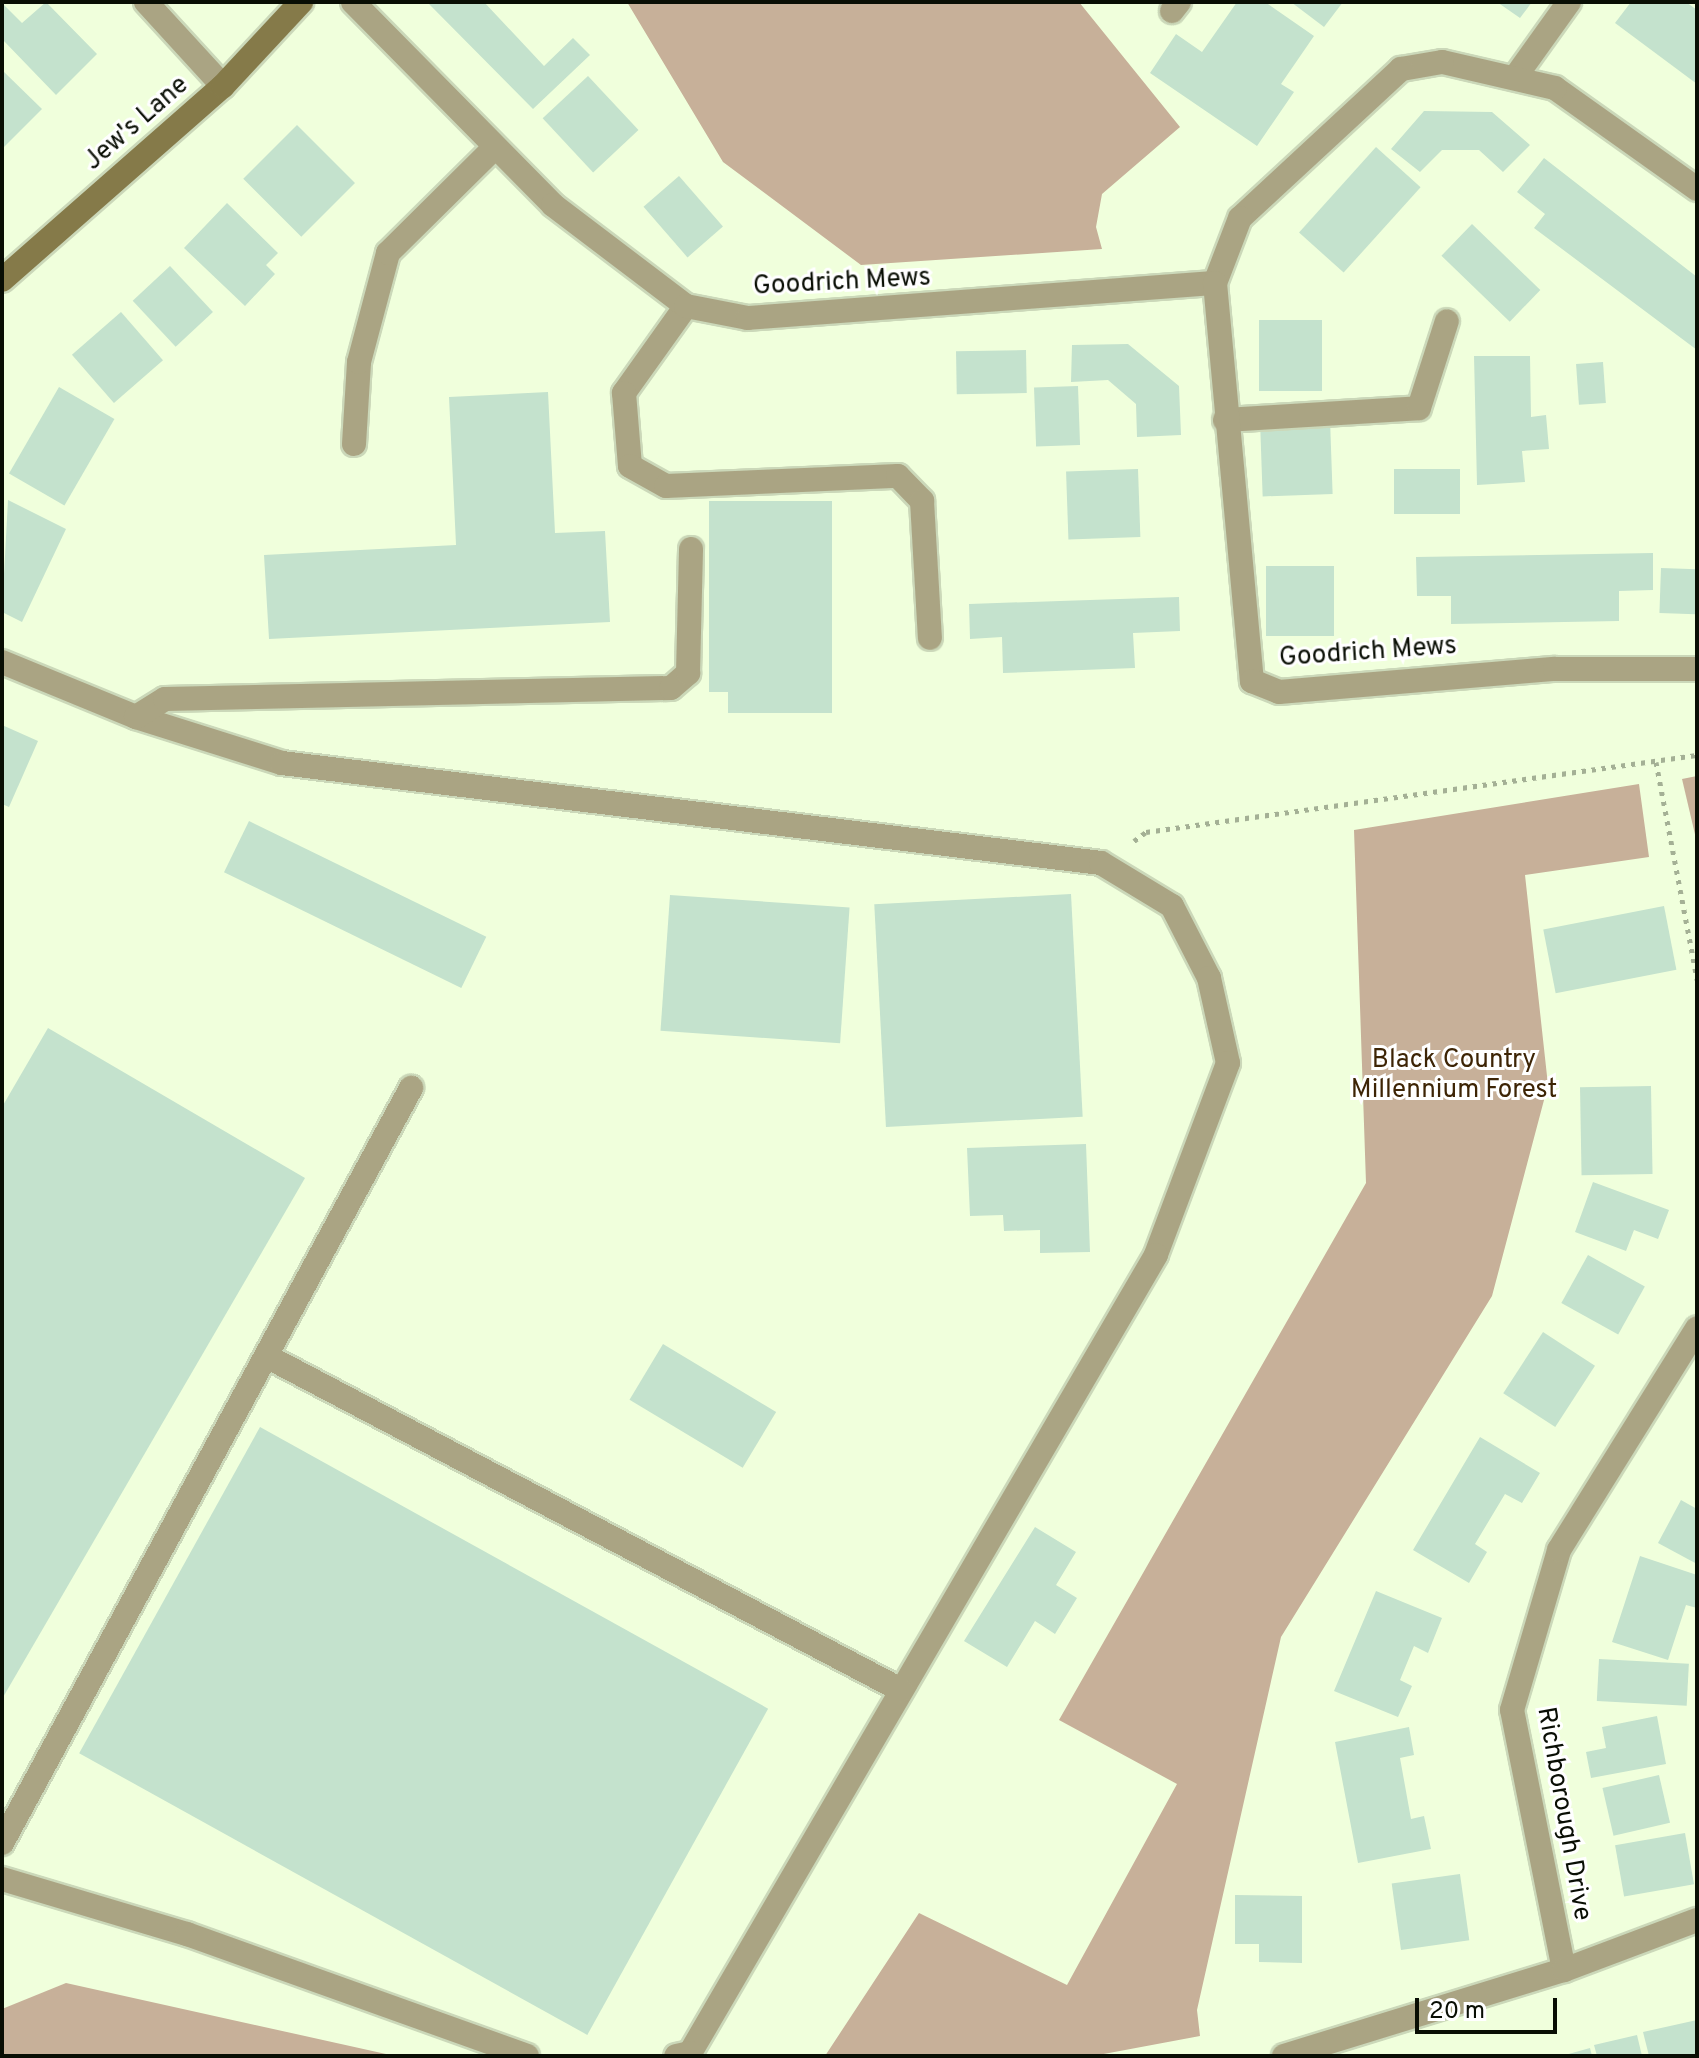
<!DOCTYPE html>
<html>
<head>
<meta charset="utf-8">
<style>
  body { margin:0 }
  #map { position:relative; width:1699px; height:2058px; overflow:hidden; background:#f0ffdc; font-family:Overpass,sans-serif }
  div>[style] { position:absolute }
  .forest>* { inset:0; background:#c7b099 }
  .building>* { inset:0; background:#c4e2cd; transform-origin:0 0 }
  .path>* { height:5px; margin-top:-2.5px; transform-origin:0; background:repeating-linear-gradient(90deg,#a4b095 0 4px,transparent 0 10px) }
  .roads { filter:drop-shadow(2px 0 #cbd8b9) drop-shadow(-2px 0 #cbd8b9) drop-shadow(0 2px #cbd8b9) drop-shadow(0 -2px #cbd8b9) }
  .lane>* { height:24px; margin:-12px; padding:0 12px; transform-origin:12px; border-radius:12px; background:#aaa483 }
  .street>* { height:24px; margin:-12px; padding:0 12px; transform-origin:12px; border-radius:12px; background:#aaa483 }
  .secondary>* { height:24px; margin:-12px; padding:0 12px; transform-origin:12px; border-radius:12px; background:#857a49 }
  span { translate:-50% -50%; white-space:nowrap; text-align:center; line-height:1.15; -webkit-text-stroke:6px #fff; paint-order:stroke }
  .street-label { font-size:26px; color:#090e04 }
  .park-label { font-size:26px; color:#3d2405 }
  .frame { position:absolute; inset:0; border:4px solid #090e04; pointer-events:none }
  .scale { position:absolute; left:1415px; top:1998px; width:142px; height:36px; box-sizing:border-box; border:4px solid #090e04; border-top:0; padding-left:10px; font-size:24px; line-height:28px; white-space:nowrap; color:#090e04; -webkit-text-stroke:6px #fff; paint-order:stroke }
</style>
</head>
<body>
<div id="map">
  <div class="forest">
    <div style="clip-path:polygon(627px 2px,1079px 2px,1180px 127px,1102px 194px,1096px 227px,1102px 249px,861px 265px,723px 162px)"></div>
    <div style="clip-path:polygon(1697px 776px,1697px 843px,1682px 779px)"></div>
    <div style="clip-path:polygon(1639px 784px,1649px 857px,1525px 875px,1548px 1085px,1492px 1296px,1281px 1637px,1197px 2010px,1200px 2036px,1093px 2056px,825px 2056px,919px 1913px,1067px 1985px,1177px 1784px,1059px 1720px,1366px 1183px,1354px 830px)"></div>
    <div style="clip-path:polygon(66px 1983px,395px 2056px,2px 2056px,2px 2009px)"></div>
  </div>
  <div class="building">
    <div style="clip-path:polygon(46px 2px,97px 54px,56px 95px,2px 39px,2px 3px,22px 23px)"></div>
    <div style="clip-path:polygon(427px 2px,484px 2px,544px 66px,573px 38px,590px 55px,533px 109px)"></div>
    <div style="clip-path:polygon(1237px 2px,1265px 2px,1314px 36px,1281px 84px,1294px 92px,1257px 146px,1150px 73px,1176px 34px,1202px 52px)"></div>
    <div style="clip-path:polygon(1291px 2px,1343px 2px,1324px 27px)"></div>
    <div style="clip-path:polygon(1497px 2px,1532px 2px,1520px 18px)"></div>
    <div style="clip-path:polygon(1631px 2px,1686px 2px,1697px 10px,1697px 84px,1615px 23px)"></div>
    <div style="clip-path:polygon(2px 70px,42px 109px,2px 149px)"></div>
    <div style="left:588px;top:76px;width:74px;height:62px;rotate:47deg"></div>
    <div style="clip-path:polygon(1424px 111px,1492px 112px,1530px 145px,1503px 172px,1479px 150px,1442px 150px,1420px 172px,1391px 149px)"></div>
    <div style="left:297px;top:125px;width:82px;height:76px;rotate:45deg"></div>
    <div style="left:1376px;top:147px;width:60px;height:115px;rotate:42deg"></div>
    <div style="clip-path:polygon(1544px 158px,1697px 277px,1697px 350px,1534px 228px,1545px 214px,1517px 192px)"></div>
    <div style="left:679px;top:176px;width:67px;height:47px;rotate:49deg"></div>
    <div style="clip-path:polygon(227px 203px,278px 253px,266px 265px,275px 274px,245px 306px,184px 248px)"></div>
    <div style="left:1472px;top:224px;width:95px;height:44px;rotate:44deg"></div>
    <div style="left:170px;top:266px;width:63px;height:51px;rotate:47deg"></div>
    <div style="left:121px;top:312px;width:64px;height:65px;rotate:49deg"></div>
    <div style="left:1259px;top:320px;width:63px;height:71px"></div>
    <div style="clip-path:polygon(1128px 344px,1179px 386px,1181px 435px,1137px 437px,1136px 404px,1108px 380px,1071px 382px,1072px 345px)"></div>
    <div style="left:1026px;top:350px;width:43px;height:70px;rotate:89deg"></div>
    <div style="clip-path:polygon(1474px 356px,1530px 356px,1531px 417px,1546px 415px,1549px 449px,1522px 451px,1525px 482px,1477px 485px)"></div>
    <div style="left:1603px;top:362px;width:41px;height:27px;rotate:86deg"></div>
    <div style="left:1078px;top:386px;width:59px;height:44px;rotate:88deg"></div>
    <div style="left:59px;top:387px;width:64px;height:100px;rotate:30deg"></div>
    <div style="clip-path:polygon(548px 392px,555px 533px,605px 531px,610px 622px,269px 639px,264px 555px,456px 545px,449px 397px)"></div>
    <div style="left:1330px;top:419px;width:75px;height:70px;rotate:88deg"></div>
    <div style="left:1138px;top:469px;width:68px;height:72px;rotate:88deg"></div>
    <div style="left:1394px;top:469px;width:66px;height:45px"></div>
    <div style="clip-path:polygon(8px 500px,66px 529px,22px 622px,2px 612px)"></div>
    <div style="clip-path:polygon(709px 501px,832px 501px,832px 713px,728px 713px,728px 692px,709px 692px)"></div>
    <div style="clip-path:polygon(1653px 553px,1653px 590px,1619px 591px,1619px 621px,1451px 624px,1451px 596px,1417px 596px,1416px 557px)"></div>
    <div style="left:1266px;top:566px;width:68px;height:70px"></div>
    <div style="left:1661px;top:568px;width:36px;height:45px;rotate:2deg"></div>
    <div style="clip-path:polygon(1179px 597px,1180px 631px,1133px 633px,1135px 668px,1003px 673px,1002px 637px,970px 639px,969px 604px)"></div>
    <div style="clip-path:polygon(2px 725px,38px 741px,9px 807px,2px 804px)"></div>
    <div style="left:249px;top:821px;width:264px;height:57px;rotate:26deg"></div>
    <div style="left:1071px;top:894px;width:223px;height:197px;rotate:87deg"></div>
    <div style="left:670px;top:895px;width:180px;height:136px;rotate:4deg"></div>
    <div style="left:1664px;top:906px;width:65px;height:123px;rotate:79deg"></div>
    <div style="clip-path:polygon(48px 1028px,305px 1178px,2px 1699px,2px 1107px)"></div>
    <div style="left:1651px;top:1086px;width:88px;height:71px;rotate:89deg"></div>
    <div style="clip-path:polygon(1086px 1144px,1090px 1252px,1040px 1253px,1040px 1230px,1004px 1231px,1003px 1215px,970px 1216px,967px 1148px)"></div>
    <div style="clip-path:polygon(1593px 1182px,1669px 1210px,1658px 1239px,1634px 1230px,1626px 1251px,1575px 1232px)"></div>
    <div style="left:1588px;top:1255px;width:65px;height:55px;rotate:29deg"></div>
    <div style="left:1543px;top:1332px;width:62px;height:73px;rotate:33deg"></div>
    <div style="left:663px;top:1344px;width:132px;height:65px;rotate:31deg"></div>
    <div style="left:260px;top:1427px;width:581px;height:373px;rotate:29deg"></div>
    <div style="clip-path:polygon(1480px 1437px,1540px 1473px,1522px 1503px,1505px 1494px,1475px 1544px,1487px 1552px,1469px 1583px,1413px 1550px)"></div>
    <div style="clip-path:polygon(1681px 1500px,1697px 1509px,1697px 1564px,1658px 1543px)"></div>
    <div style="clip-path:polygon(1035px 1527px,1076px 1552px,1056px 1585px,1077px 1598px,1055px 1634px,1035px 1621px,1007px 1667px,964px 1641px)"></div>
    <div style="clip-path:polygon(1640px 1556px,1697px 1575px,1697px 1608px,1686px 1605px,1668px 1660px,1612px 1642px)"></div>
    <div style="clip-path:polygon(1376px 1591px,1442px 1618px,1428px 1653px,1414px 1646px,1400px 1680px,1412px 1686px,1398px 1717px,1334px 1691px)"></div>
    <div style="left:1599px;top:1659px;width:90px;height:42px;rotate:3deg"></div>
    <div style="clip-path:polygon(1657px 1716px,1666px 1764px,1591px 1778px,1586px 1752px,1606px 1748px,1602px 1727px)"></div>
    <div style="clip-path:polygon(1409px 1727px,1414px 1755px,1400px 1758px,1411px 1819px,1424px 1816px,1431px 1849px,1358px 1863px,1335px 1742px)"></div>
    <div style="left:1659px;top:1775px;width:49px;height:58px;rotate:77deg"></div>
    <div style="left:1685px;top:1833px;width:52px;height:71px;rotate:80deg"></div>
    <div style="left:1460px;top:1874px;width:67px;height:69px;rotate:82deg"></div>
    <div style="clip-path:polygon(1235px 1895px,1302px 1896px,1302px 1963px,1259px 1962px,1259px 1944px,1235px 1944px)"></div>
    <div style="clip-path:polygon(1697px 2020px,1697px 2056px,1649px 2056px,1643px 2032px)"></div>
    <div style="clip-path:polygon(1637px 2035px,1642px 2056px,1597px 2056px,1594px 2045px)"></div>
    <div style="clip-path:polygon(1590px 2048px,1592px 2056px,1565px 2056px,1565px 2055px)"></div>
  </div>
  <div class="path">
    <div style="left:1656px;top:762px;width:222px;rotate:79.3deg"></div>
    <div style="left:1134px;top:841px;width:15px;rotate:-37deg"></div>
    <div style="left:1146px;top:832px;width:556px;rotate:-7.96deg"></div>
  </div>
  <div class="roads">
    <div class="lane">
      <div style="left:1172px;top:11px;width:11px;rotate:-52deg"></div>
      <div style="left:1516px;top:76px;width:91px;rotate:-54.4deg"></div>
      <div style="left:686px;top:306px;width:107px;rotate:125.5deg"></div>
      <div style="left:624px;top:393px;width:73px;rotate:85.3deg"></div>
      <div style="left:630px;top:466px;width:41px;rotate:29.1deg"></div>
      <div style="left:666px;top:486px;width:232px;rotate:-2.5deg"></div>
      <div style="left:898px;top:476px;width:35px;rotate:46deg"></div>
      <div style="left:922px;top:501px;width:137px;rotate:86.7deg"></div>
      <div style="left:1225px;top:420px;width:194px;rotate:-3.5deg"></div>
      <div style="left:1419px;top:408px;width:91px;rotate:-72.2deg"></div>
      <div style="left:354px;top:444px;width:82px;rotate:-86.5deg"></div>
      <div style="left:359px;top:362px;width:113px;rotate:-75.1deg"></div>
      <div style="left:388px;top:253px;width:148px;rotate:-44.7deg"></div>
      <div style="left:2px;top:662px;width:145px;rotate:22.3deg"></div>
      <div style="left:136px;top:717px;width:153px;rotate:17.5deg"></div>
      <div style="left:282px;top:763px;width:825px;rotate:6.96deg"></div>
      <div style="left:1101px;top:863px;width:83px;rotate:31.2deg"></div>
      <div style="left:1172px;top:906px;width:81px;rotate:62.8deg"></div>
      <div style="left:1209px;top:978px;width:87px;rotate:77.4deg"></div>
      <div style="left:1228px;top:1063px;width:205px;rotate:110.6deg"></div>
      <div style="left:1156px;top:1255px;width:924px;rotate:120.28deg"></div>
      <div style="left:690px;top:2053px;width:14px;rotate:168deg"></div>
      <div style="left:136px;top:717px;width:34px;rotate:-32deg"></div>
      <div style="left:165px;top:699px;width:506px;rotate:-1.25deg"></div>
      <div style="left:671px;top:688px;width:23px;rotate:-41deg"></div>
      <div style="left:688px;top:673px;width:124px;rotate:-88.6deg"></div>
      <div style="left:270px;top:1358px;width:713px;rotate:27.75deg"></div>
      <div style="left:2px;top:1843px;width:859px;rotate:-61.55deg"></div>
      <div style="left:2px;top:1879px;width:193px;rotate:16.6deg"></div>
      <div style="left:187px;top:1934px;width:361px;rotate:19.7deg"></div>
    </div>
    <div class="street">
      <div style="left:146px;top:2px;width:114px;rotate:47.5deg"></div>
      <div style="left:353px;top:2px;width:285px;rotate:45.4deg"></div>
      <div style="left:553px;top:205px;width:167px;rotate:37.2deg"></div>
      <div style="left:686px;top:306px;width:63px;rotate:11deg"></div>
      <div style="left:748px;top:318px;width:468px;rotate:-4.3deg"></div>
      <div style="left:1697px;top:189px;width:174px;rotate:-144.6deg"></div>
      <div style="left:1555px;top:88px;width:116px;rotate:-167deg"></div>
      <div style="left:1442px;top:62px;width:42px;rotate:170.3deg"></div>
      <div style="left:1401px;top:69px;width:219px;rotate:137.2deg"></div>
      <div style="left:1240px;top:218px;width:70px;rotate:111deg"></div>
      <div style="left:1215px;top:283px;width:400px;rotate:84.7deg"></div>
      <div style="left:1252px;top:681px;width:29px;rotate:22deg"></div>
      <div style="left:1279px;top:692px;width:277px;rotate:-4.8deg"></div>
      <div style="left:1555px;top:669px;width:142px"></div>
      <div style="left:1564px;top:1970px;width:265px;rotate:-101.3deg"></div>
      <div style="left:1512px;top:1710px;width:167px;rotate:-73.6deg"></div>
      <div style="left:1559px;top:1550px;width:261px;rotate:-58.1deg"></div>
      <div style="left:1284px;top:2056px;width:293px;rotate:-17.1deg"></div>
      <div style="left:1564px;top:1970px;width:142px;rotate:-20.6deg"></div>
    </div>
    <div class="secondary">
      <div style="left:2px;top:280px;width:294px;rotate:-41.3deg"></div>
      <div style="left:223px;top:86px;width:115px;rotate:-47.1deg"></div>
    </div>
  </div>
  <div class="street-label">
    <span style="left:137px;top:124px;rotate:-41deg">Jew's Lane</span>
    <span style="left:842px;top:283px;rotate:-3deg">Goodrich Mews</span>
    <span style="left:1368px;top:653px;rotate:-4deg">Goodrich Mews</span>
    <span style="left:1563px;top:1814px;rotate:80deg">Richborough Drive</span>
  </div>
  <div class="park-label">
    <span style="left:1454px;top:1076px">Black Country<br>Millennium Forest</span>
  </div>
  <div class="frame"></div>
  <div class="scale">20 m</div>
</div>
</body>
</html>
